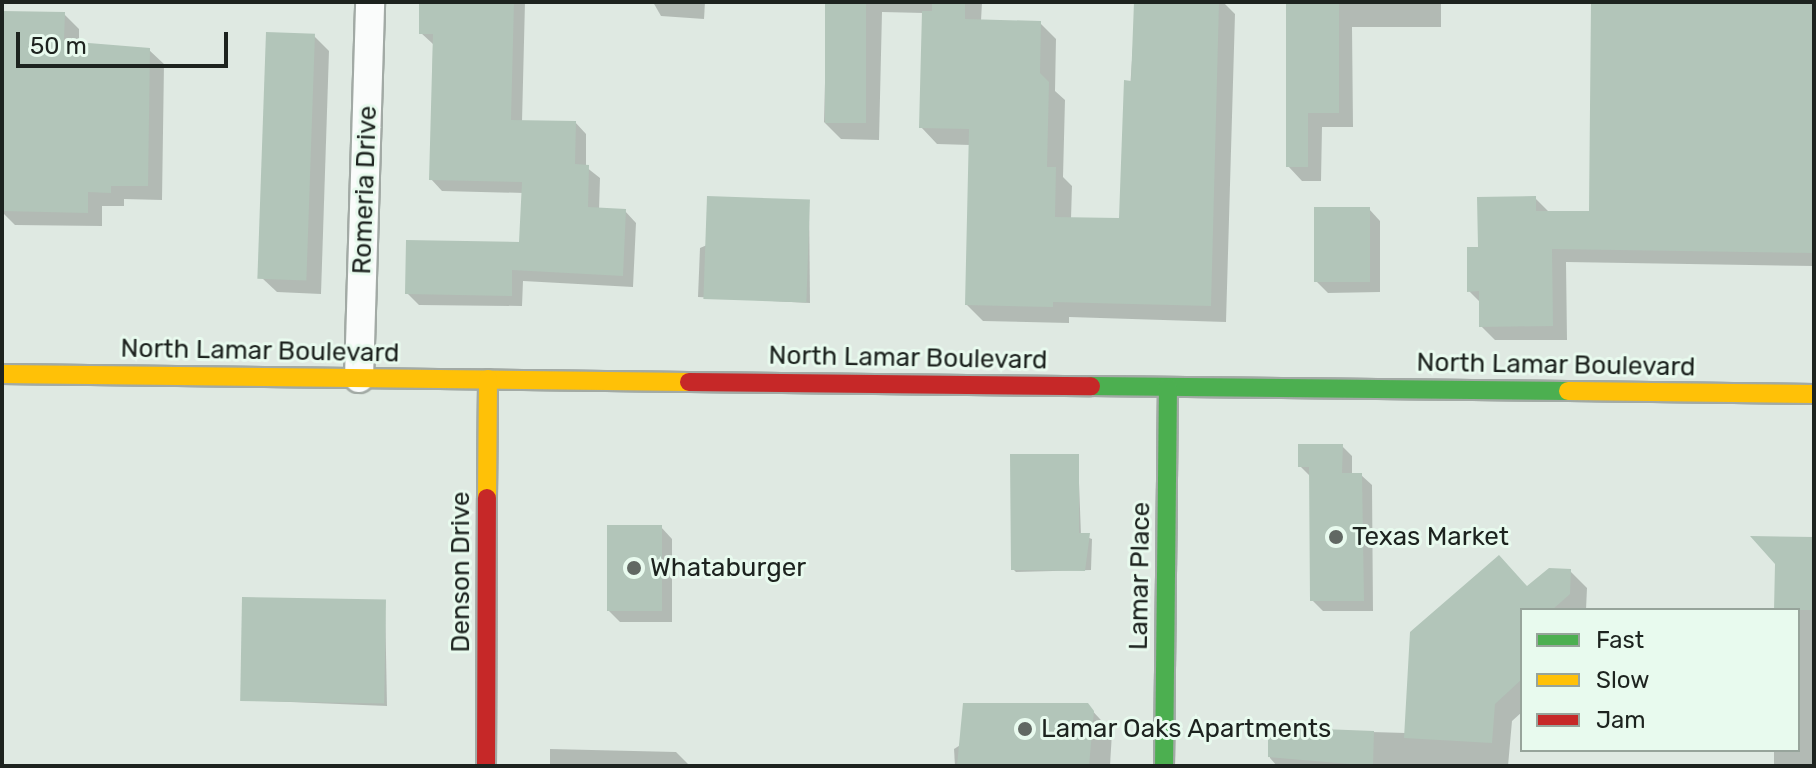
<!DOCTYPE html>
<html>
<head>
<meta charset="utf-8">
<style>
  body { margin:0 }
  #map { position:relative; width:1816px; height:768px; overflow:hidden; background:#dfe9e2; font-family:Rubik,sans-serif }
  div>[style] { position:absolute }
  .shadow>* { inset:0; background:#0003 }
  .building>* { inset:0; background:#b2c5b9; transform-origin:0 0 }
  .roads { filter:drop-shadow(2px 0 #a2aaa5) drop-shadow(-2px 0 #a2aaa5) drop-shadow(0 2px #a2aaa5) drop-shadow(0 -2px #a2aaa5) }
  .street>* { height:28px; margin:-14px; padding:0 14px; transform-origin:14px; border-radius:14px; background:#fafcfb }
  .fast>* { height:18px; margin:-9px; padding:0 9px; transform-origin:9px; border-radius:9px; background:#4caf50 }
  .slow>* { height:18px; margin:-9px; padding:0 9px; transform-origin:9px; border-radius:9px; background:#ffc107 }
  .jam>* { height:18px; margin:-9px; padding:0 9px; transform-origin:9px; border-radius:9px; background:#c62828 }
  .dots>* { width:22px; height:22px; translate:-50% -50%; box-sizing:border-box; border:4px solid #e8faee; border-radius:50% }
  span { translate:-50% -50%; white-space:nowrap; text-align:center; line-height:1.15; -webkit-text-stroke:6px #e8faee; paint-order:stroke }
  .street-label { font-size:26px; color:#1d231f }
  .poi-label { font-size:26px; color:#1d231f }
  .left { translate:0 -50%; text-align:left }
  .frame { position:absolute; inset:0; border:4px solid #1d231f; pointer-events:none }
  .legend { position:absolute; left:1520px; top:608px; width:280px; height:144px; box-sizing:border-box; background:#e8faee; border:2px solid #97a49b; margin:0; padding:10px 14px; list-style:none; font-size:24px; color:#1d231f }
  .legend li { display:flex; align-items:center; gap:16px; height:40px }
  .legend b { width:40px; border:2px solid #97a49b }
  .scale { position:absolute; left:16px; top:32px; width:212px; height:36px; box-sizing:border-box; border:4px solid #1d231f; border-top:0; padding-left:10px; font-size:24px; line-height:28px; white-space:nowrap; color:#1d231f; -webkit-text-stroke:6px #e8faee; paint-order:stroke }
</style>
</head>
<body>
<div id="map">
  <div class="shadow">
    <div style="clip-path:polygon(421px 2px,525px 2px,522px 122px,575px 122px,586px 134px,586px 167px,600px 178px,599px 210px,625px 211px,636px 223px,633px 287px,523px 281px,522px 306px,419px 305px,407px 293px,521px 244px,524px 193px,442px 191px,431px 179px,433px 44px,421px 33px)"></div>
    <div style="clip-path:polygon(653px 2px,705px 2px,704px 19px,661px 16px)"></div>
    <div style="clip-path:polygon(827px 2px,982px 2px,981px 21px,1040px 23px,1056px 39px,1055px 91px,1065px 100px,1063px 177px,1072px 186px,1071px 219px,1121px 220px,1136px 2px,1223px 2px,1235px 14px,1226px 322px,1069px 317px,1069px 323px,983px 321px,967px 305px,970px 145px,937px 144px,921px 127px,924px 13px,882px 12px,879px 140px,841px 139px,824px 122px)"></div>
    <div style="clip-path:polygon(1288px 2px,1441px 2px,1441px 27px,1352px 27px,1353px 127px,1322px 127px,1321px 181px,1302px 181px,1288px 166px)"></div>
    <div style="clip-path:polygon(1814px 6px,1814px 266px,1566px 262px,1567px 340px,1495px 340px,1481px 326px,1481px 303px,1469px 291px,1480px 249px,1535px 198px,1549px 212px,1591px 213px)"></div>
    <div style="clip-path:polygon(64px 14px,79px 29px,79px 44px,149px 50px,164px 64px,162px 200px,124px 199px,124px 206px,102px 206px,102px 226px,15px 225px,2px 212px,2px 25px)"></div>
    <div style="clip-path:polygon(314px 36px,329px 51px,321px 294px,277px 292px,262px 278px)"></div>
    <div style="clip-path:polygon(809px 201px,810px 303px,698px 297px,700px 248px)"></div>
    <div style="clip-path:polygon(1369px 209px,1380px 221px,1380px 292px,1328px 293px,1316px 281px)"></div>
    <div style="clip-path:polygon(1342px 446px,1352px 456px,1352px 475px,1361px 475px,1372px 485px,1373px 611px,1323px 611px,1312px 600px,1311px 477px,1300px 466px)"></div>
    <div style="clip-path:polygon(1078px 456px,1081px 535px,1092px 539px,1091px 570px,1016px 572px,1013px 569px)"></div>
    <div style="clip-path:polygon(661px 527px,672px 539px,672px 622px,620px 622px,608px 610px)"></div>
    <div style="clip-path:polygon(1814px 539px,1814px 766px,1774px 766px,1774px 750px,1798px 750px,1798px 610px,1776px 610px)"></div>
    <div style="clip-path:polygon(1570px 571px,1587px 588px,1586px 610px,1522px 610px,1522px 712px,1512px 721px,1508px 766px,1277px 766px,1270px 758px,1270px 729px,1406px 733px,1528px 588px)"></div>
    <div style="clip-path:polygon(385px 601px,387px 706px,243px 700px)"></div>
    <div style="clip-path:polygon(1087px 705px,1112px 732px,1110px 766px,955px 766px,954px 749px,962px 744px)"></div>
    <div style="clip-path:polygon(550px 749px,676px 752px,690px 766px,550px 766px)"></div>
  </div>
  <div class="building">
    <div style="clip-path:polygon(419px 2px,514px 2px,511px 120px,576px 121px,575px 164px,589px 165px,588px 207px,626px 209px,623px 276px,512px 270px,512px 296px,405px 294px,406px 240px,519px 242px,522px 182px,429px 180px,433px 34px,419px 34px)"></div>
    <div style="left:825px;top:2px;width:41px;height:121px"></div>
    <div style="clip-path:polygon(932px 2px,965px 2px,965px 19px,1041px 21px,1040px 73px,1049px 82px,1047px 167px,1056px 167px,1055px 217px,1119px 218px,1124px 80px,1131px 81px,1134px 2px,1219px 2px,1211px 306px,1053px 302px,1053px 307px,965px 305px,969px 129px,919px 128px,922px 11px,932px 11px)"></div>
    <div style="clip-path:polygon(1286px 2px,1339px 2px,1339px 113px,1308px 113px,1308px 167px,1286px 167px)"></div>
    <div style="clip-path:polygon(1591px 2px,1814px 4px,1814px 253px,1552px 249px,1553px 326px,1479px 327px,1479px 291px,1467px 292px,1467px 247px,1478px 247px,1477px 197px,1536px 196px,1536px 211px,1589px 211px)"></div>
    <div style="clip-path:polygon(2px 11px,65px 12px,64px 41px,150px 48px,148px 186px,111px 186px,111px 193px,88px 192px,88px 213px,2px 211px)"></div>
    <div style="left:266px;top:32px;width:49px;height:247px;rotate:2deg"></div>
    <div style="left:707px;top:196px;width:103px;height:103px;rotate:2deg"></div>
    <div style="left:1314px;top:207px;width:56px;height:75px"></div>
    <div style="clip-path:polygon(1298px 444px,1343px 444px,1342px 473px,1362px 473px,1364px 601px,1310px 601px,1309px 467px,1298px 467px)"></div>
    <div style="clip-path:polygon(1010px 454px,1079px 454px,1079px 533px,1090px 533px,1085px 571px,1011px 570px)"></div>
    <div style="left:607px;top:525px;width:55px;height:86px"></div>
    <div style="clip-path:polygon(1750px 536px,1814px 537px,1814px 610px,1774px 610px,1775px 564px)"></div>
    <div style="clip-path:polygon(1499px 555px,1527px 586px,1549px 568px,1571px 569px,1570px 594px,1552px 610px,1522px 610px,1522px 679px,1495px 704px,1492px 743px,1404px 738px,1410px 632px)"></div>
    <div style="left:242px;top:597px;width:144px;height:104px;rotate:1deg"></div>
    <div style="clip-path:polygon(963px 703px,1088px 703px,1094px 711px,1089px 766px,957px 766px)"></div>
    <div style="clip-path:polygon(1268px 727px,1374px 731px,1373px 766px,1268px 757px)"></div>
  </div>
  <div class="roads">
    <div class="street">
      <div style="left:359px;top:378px;width:376px;rotate:-88.3deg"></div>
    </div>
    <div class="fast">
      <div style="left:1091px;top:386px;width:477px;rotate:0.6deg"></div>
      <div style="left:1164px;top:766px;width:379px;rotate:-89.4deg"></div>
    </div>
    <div class="slow">
      <div style="left:2px;top:374px;width:687px;rotate:0.67deg"></div>
      <div style="left:1568px;top:391px;width:246px;rotate:0.7deg"></div>
      <div style="left:487px;top:498px;width:119px;rotate:-89.5deg"></div>
    </div>
    <div class="jam">
      <div style="left:689px;top:382px;width:402px;rotate:0.6deg"></div>
      <div style="left:486px;top:766px;width:268px;rotate:-89.8deg"></div>
    </div>
  </div>
  <div class="dots">
    <div style="left:1336px;top:537px;background:#616863"></div>
    <div style="left:634px;top:568px;background:#616863"></div>
    <div style="left:1025px;top:729px;background:#616863"></div>
  </div>
  <div class="street-label">
    <span style="left:365px;top:190px;rotate:-88deg">Romeria Drive</span>
    <span style="left:260px;top:351px;rotate:1deg">North Lamar Boulevard</span>
    <span style="left:908px;top:358px;rotate:1deg">North Lamar Boulevard</span>
    <span style="left:1556px;top:365px;rotate:1deg">North Lamar Boulevard</span>
    <span style="left:461px;top:572px;rotate:-90deg">Denson Drive</span>
    <span style="left:1140px;top:576px;rotate:-89deg">Lamar Place</span>
  </div>
  <div class="poi-label">
    <span class="left" style="left:1352px;top:537px">Texas Market</span>
    <span class="left" style="left:650px;top:568px">Whataburger</span>
    <span class="left" style="left:1041px;top:729px">Lamar Oaks Apartments</span>
  </div>
  <div class="frame"></div>
  <ul class="legend">
  <li><b style="height:10px;background:#4caf50"></b>Fast</li>
  <li><b style="height:10px;background:#ffc107"></b>Slow</li>
  <li><b style="height:10px;background:#c62828"></b>Jam</li>
  </ul>
  <div class="scale">50 m</div>
</div>
</body>
</html>
